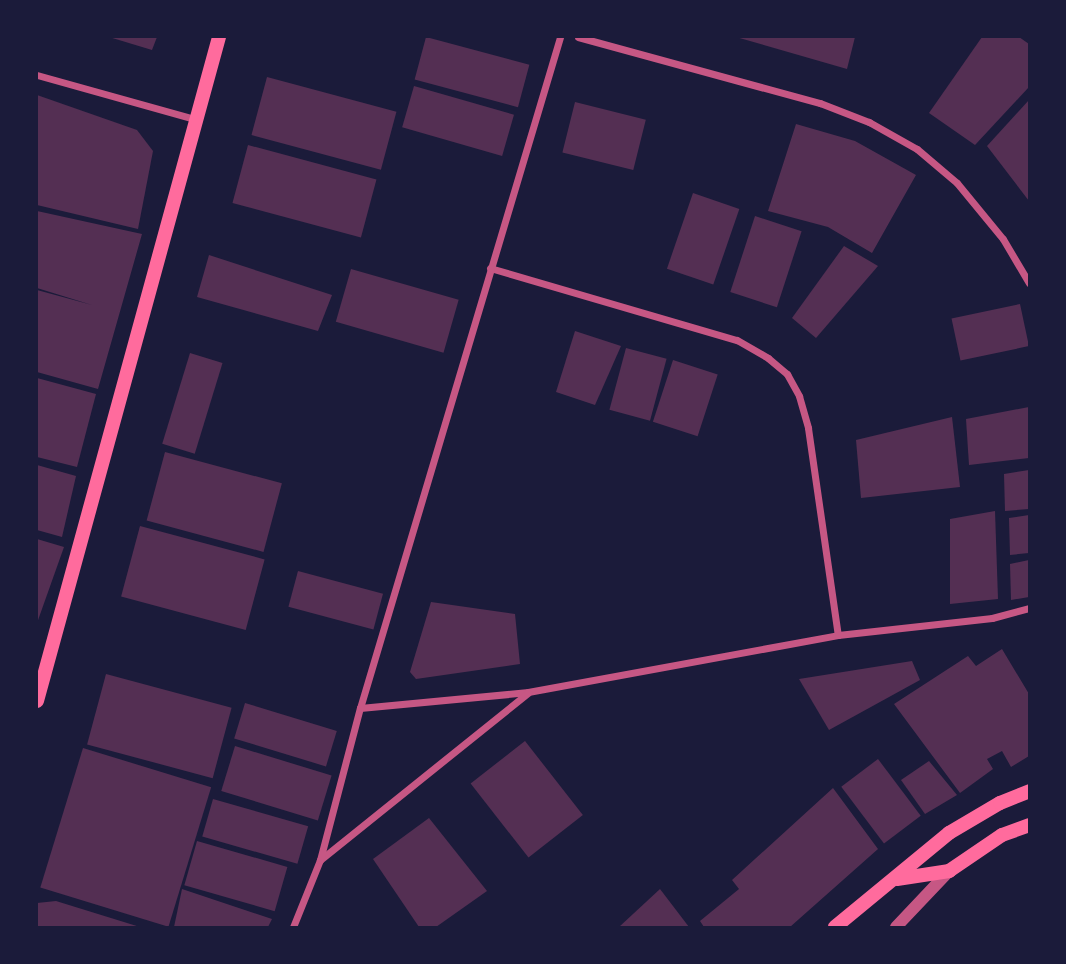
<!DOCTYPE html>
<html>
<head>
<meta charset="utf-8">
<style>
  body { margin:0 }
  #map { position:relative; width:1066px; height:964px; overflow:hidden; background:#1b1b3a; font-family:"Varela Round",sans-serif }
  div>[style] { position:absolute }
  .building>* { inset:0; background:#542f53; transform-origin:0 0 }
  .minor>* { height:7px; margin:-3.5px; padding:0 3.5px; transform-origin:3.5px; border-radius:3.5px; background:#c65784 }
  .tertiary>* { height:12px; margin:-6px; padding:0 6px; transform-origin:6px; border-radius:6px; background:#c65784 }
  .secondary>* { height:14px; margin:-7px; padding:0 7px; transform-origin:7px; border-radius:7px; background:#ff6b9d }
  span { translate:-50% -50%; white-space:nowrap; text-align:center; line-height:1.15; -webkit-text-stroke:6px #1b1b3a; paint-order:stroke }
  .frame { position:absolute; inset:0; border:38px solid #1b1b3a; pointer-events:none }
</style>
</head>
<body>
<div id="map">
  <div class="building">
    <div style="clip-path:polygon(109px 37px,157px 37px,152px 50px)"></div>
    <div style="left:426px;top:37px;width:107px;height:44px;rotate:15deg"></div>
    <div style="clip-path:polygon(736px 37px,855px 37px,847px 69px)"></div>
    <div style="clip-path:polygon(982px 37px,1019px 37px,1029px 44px,1029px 87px,975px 145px,929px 113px)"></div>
    <div style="left:267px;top:77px;width:134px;height:60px;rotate:15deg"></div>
    <div style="left:414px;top:86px;width:104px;height:43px;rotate:16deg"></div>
    <div style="clip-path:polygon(37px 95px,137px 130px,153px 151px,138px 229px,37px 205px)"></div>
    <div style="clip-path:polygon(1029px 100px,1029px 201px,987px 146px)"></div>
    <div style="left:575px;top:102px;width:73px;height:52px;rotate:14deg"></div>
    <div style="clip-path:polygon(796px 124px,855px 141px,916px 175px,872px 253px,828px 227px,768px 211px)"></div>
    <div style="left:248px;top:145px;width:133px;height:60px;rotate:15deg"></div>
    <div style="left:693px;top:193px;width:49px;height:80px;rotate:19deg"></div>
    <div style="clip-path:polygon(37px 211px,142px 234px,98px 389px,37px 372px,37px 290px,92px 305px,37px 288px)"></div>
    <div style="left:755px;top:216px;width:49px;height:80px;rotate:18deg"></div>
    <div style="clip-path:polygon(844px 246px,878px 266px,816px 338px,792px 318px)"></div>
    <div style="clip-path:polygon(209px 255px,332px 295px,318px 331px,197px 297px)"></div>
    <div style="left:351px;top:269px;width:112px;height:55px;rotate:16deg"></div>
    <div style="left:1020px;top:304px;width:43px;height:70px;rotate:78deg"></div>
    <div style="clip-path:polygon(575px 331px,621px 346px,595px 405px,556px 392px)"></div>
    <div style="left:626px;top:348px;width:42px;height:64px;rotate:15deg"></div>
    <div style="left:190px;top:353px;width:34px;height:95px;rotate:17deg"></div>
    <div style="left:673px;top:360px;width:47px;height:65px;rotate:18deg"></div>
    <div style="clip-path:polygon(37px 378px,96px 394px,77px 467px,37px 457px)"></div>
    <div style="clip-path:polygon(1029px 407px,1029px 458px,969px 465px,966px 419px)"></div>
    <div style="clip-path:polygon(952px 417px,960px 487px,861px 498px,856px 440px)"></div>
    <div style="left:165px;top:452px;width:121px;height:71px;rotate:15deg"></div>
    <div style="clip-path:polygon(37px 465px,76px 476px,62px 537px,37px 530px)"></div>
    <div style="clip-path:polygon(1029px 470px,1029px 509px,1005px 511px,1004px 474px)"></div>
    <div style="clip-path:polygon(995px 511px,998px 599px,950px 604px,950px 519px)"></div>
    <div style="clip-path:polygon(1029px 515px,1029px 553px,1010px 555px,1009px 518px)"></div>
    <div style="left:140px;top:526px;width:129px;height:73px;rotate:15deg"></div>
    <div style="clip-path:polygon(37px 539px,64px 547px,37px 623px)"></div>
    <div style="clip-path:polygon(1029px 560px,1029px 597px,1011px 600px,1010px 564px)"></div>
    <div style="left:298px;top:571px;width:88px;height:37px;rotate:15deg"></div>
    <div style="clip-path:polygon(431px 602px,515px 614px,520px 664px,416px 679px,410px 672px)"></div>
    <div style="clip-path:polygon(1002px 649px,1029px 694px,1029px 756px,1011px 767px,1002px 751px,987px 759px,993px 769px,960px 793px,894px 704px,968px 656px,976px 666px)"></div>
    <div style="clip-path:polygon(912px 661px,920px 680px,829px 730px,799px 679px)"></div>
    <div style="left:106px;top:674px;width:130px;height:73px;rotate:15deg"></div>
    <div style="left:245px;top:703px;width:96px;height:37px;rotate:17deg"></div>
    <div style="left:525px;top:741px;width:94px;height:69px;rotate:52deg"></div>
    <div style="left:235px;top:746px;width:101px;height:47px;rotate:17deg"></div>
    <div style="left:83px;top:748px;width:134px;height:146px;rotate:17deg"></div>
    <div style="left:878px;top:759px;width:71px;height:46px;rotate:53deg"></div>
    <div style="clip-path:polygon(929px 761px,957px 795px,925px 814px,901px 780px)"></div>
    <div style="clip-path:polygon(833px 788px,878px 849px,790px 927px,704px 927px,700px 921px,739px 889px,732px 880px)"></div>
    <div style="left:213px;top:799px;width:99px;height:39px;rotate:16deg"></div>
    <div style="clip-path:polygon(429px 818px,487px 891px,436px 927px,419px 927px,373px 859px)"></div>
    <div style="left:197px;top:841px;width:94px;height:46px;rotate:16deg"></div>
    <div style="clip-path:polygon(182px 889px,272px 919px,268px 927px,174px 927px)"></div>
    <div style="clip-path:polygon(660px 889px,689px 927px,619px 927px)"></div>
    <div style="clip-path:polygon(56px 901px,140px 927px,37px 927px,37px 903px)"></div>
  </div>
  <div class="minor">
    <div style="left:578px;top:37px;width:251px;rotate:15.3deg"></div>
    <div style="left:820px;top:103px;width:53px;rotate:21.2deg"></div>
    <div style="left:869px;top:122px;width:55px;rotate:29.4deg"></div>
    <div style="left:917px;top:149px;width:52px;rotate:40.4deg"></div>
    <div style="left:957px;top:183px;width:72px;rotate:50.6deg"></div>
    <div style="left:1003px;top:239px;width:51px;rotate:59.4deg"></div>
    <div style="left:37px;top:75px;width:164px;rotate:15.6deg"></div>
    <div style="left:490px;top:268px;width:257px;rotate:16.3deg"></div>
    <div style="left:737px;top:340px;width:36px;rotate:30deg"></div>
    <div style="left:768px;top:358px;width:25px;rotate:40deg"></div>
    <div style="left:787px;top:374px;width:25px;rotate:61deg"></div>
    <div style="left:799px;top:396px;width:33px;rotate:74deg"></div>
    <div style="left:808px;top:428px;width:209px;rotate:81.8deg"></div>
    <div style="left:360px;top:708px;width:169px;rotate:-5.4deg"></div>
    <div style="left:528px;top:692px;width:315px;rotate:-10.4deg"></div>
    <div style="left:838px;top:635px;width:155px;rotate:-6.3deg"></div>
    <div style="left:992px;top:618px;width:38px;rotate:-15deg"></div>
    <div style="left:320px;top:860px;width:267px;rotate:-38.8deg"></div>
    <div style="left:293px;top:927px;width:72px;rotate:-68.1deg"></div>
    <div style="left:320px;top:860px;width:157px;rotate:-75.3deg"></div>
    <div style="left:360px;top:708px;width:700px;rotate:-73.4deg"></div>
  </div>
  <div class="tertiary">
    <div style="left:896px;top:927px;width:77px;rotate:-46.6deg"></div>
  </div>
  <div class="secondary">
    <div style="left:37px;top:701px;width:688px;rotate:-74.67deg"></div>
    <div style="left:897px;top:879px;width:53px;rotate:-8.7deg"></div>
    <div style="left:949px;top:871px;width:64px;rotate:-34.2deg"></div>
    <div style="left:1002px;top:835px;width:29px;rotate:-20deg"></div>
    <div style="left:835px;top:927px;width:148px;rotate:-39.5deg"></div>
    <div style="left:949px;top:833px;width:59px;rotate:-30.5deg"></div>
    <div style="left:1000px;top:803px;width:31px;rotate:-22deg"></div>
  </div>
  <div class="frame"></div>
</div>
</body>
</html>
